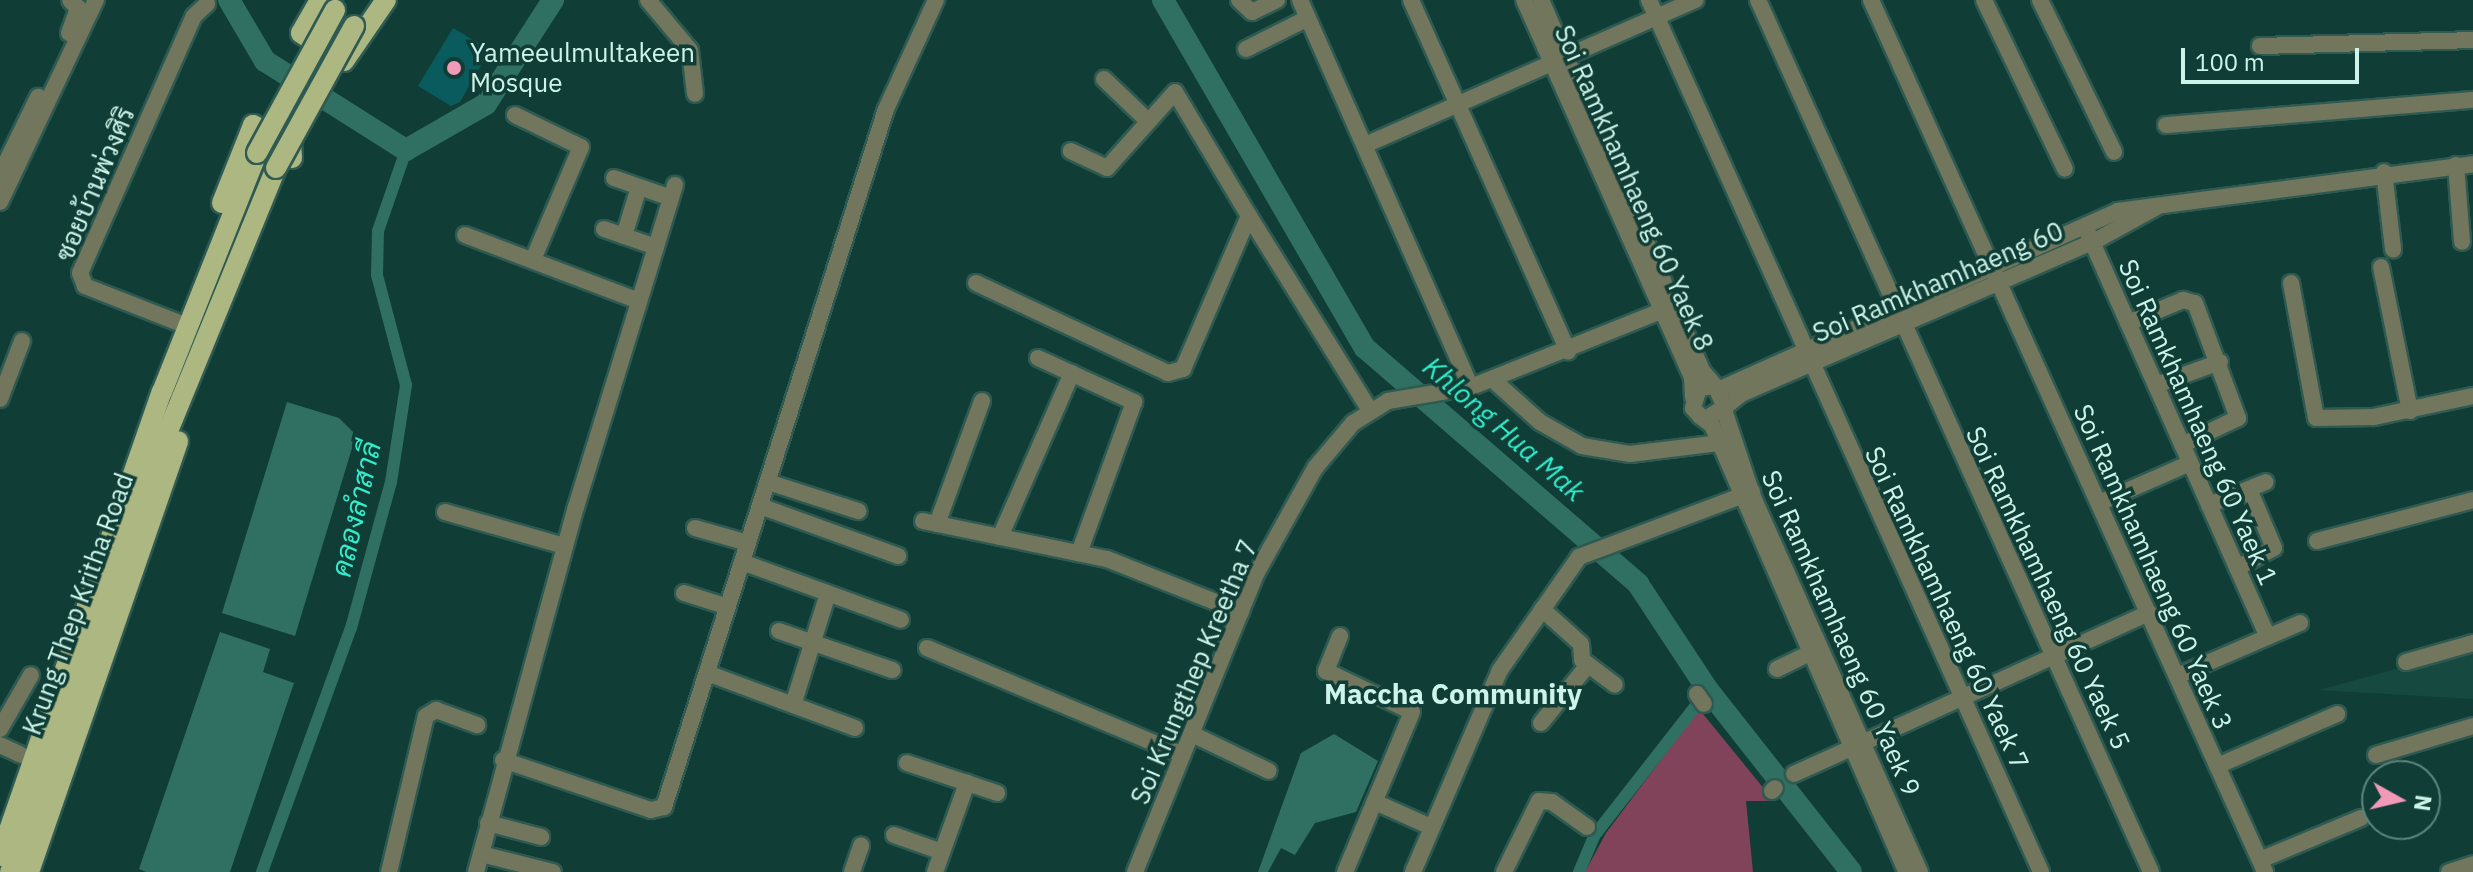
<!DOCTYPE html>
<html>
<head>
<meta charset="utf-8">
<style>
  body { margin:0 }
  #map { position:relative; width:2473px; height:872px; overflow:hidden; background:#103d35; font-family:"IBM Plex Sans",Sarabun,sans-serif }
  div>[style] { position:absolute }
  .built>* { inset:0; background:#164a40 }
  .green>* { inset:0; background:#81435a }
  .water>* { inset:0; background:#2f7063 }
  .canal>* { height:12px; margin:-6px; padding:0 6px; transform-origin:6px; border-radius:6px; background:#2f7063 }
  .river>* { height:22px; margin:-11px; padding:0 11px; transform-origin:11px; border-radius:11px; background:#2f7063 }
  .building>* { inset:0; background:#095b5d }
  .roads { filter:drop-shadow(2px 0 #2e5a52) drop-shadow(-2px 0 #2e5a52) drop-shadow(0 2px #2e5a52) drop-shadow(0 -2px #2e5a52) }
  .minor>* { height:16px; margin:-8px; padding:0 8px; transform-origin:8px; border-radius:8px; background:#71765d }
  .major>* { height:20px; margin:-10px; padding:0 10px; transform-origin:10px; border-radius:10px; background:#acb782 }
  .bridges { filter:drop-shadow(2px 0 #2e5a52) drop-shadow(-2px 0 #2e5a52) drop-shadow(0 2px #2e5a52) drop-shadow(0 -2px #2e5a52) }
  .major-bridge>* { height:20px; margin:-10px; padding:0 10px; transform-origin:10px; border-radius:10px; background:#acb782 }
  .dots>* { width:22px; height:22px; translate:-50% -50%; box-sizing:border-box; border:4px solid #103d35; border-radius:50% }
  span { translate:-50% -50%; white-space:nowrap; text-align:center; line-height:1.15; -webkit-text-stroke:7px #103d35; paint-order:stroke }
  .poi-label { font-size:26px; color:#cdf4ea }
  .left { translate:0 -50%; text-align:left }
  .street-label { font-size:26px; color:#cdf4ea }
  .water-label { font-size:28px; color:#33eccc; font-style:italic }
  .neighbourhood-label { font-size:28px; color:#cdf4ea; font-weight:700 }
  .north { position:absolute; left:2361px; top:760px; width:80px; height:80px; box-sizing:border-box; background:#103d35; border:2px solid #5c867d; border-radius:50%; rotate:98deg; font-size:22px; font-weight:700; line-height:32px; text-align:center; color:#cdf4ea }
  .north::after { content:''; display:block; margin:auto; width:28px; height:36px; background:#f09ab7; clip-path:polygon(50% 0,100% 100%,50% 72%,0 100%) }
  .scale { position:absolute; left:2181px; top:48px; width:178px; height:36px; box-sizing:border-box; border:4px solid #cdf4ea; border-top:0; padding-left:10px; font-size:24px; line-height:28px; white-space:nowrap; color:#cdf4ea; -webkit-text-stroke:6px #103d35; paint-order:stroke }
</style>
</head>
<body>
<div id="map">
  <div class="built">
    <div style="clip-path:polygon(2473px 648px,2473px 699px,2319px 690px)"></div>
  </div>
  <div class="green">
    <div style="clip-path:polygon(1699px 709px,1774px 801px,1746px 801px,1753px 872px,1585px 872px,1606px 833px)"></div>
  </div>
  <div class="water">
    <div style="clip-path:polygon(287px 402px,339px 418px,356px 435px,295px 636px,222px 613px)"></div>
    <div style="clip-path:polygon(220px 632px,270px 649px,263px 672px,294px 683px,230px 872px,146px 872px,139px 869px)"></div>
    <div style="clip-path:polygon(1334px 734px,1378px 761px,1356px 812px,1315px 823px,1295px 855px,1281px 848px,1268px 872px,1258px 872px,1301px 753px)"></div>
  </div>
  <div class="canal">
    <div style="left:262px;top:872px;width:260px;rotate:-70deg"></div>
    <div style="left:351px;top:628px;width:151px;rotate:-74.7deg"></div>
    <div style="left:391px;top:482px;width:98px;rotate:-81.2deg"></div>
    <div style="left:406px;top:385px;width:114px;rotate:-104.8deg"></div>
    <div style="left:377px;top:275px;width:44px;rotate:-88.7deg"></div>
    <div style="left:378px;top:231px;width:86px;rotate:-70.9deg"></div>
    <div style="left:1579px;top:872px;width:39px;rotate:-67deg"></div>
    <div style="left:1594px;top:836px;width:185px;rotate:-52deg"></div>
  </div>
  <div class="river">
    <div style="left:229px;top:0;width:71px;rotate:59.5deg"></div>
    <div style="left:265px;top:61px;width:167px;rotate:32.3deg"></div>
    <div style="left:406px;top:150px;width:92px;rotate:-29.9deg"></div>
    <div style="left:486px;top:104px;width:124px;rotate:-57.2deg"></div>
    <div style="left:1163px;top:0;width:402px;rotate:59.9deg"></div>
    <div style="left:1365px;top:348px;width:361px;rotate:40.8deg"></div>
    <div style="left:1638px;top:584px;width:127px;rotate:56.6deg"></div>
    <div style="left:1708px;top:690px;width:231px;rotate:51.8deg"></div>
  </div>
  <div class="building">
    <div style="clip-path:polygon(453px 28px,490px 50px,460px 102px,451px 106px,418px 86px)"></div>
  </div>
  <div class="roads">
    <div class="minor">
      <div style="left:648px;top:0;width:65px;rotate:50deg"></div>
      <div style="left:690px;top:50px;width:44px;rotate:83.5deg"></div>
      <div style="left:1239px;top:0;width:18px;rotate:43deg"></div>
      <div style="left:1252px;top:12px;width:28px;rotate:-26deg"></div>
      <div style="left:1300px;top:0;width:423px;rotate:66.2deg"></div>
      <div style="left:1411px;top:0;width:385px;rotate:65.9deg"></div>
      <div style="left:1524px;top:0;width:414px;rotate:66deg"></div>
      <div style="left:1692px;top:378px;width:19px;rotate:87deg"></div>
      <div style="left:1541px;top:0;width:406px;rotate:66.5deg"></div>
      <div style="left:1703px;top:372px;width:18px;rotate:49deg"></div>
      <div style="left:1649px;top:0;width:956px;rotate:65.79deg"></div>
      <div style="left:1758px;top:0;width:956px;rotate:65.74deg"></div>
      <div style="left:1871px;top:0;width:957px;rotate:65.68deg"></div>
      <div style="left:1984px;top:0;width:187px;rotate:64.4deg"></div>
      <div style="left:2040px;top:0;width:169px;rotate:64deg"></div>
      <div style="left:69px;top:33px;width:27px;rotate:-70deg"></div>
      <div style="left:78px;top:8px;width:11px;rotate:-135deg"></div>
      <div style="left:2260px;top:46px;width:213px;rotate:-1.6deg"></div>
      <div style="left:1246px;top:49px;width:69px;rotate:-26.6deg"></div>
      <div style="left:1104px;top:79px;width:61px;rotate:43.7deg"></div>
      <div style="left:515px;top:115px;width:73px;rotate:25.9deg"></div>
      <div style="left:581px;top:147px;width:120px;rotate:113.1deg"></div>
      <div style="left:2166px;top:125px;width:308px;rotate:-4.7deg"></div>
      <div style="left:1365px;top:145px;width:361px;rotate:-23.7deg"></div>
      <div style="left:2456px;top:165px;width:77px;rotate:85.5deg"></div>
      <div style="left:2384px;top:172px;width:78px;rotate:83.3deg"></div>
      <div style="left:0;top:175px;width:87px;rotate:-64deg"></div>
      <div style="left:614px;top:178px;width:60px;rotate:19.3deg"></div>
      <div style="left:0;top:202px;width:224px;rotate:-64.6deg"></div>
      <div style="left:1249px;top:216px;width:227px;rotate:58.1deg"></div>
      <div style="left:604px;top:229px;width:55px;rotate:19.1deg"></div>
      <div style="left:2088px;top:233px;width:442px;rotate:66deg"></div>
      <div style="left:465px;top:235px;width:186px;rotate:20.8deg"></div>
      <div style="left:624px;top:236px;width:51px;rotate:-73deg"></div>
      <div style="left:2381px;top:267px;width:147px;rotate:78.6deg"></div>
      <div style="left:976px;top:283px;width:212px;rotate:25.1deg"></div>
      <div style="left:1168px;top:373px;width:16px;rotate:-15deg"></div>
      <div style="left:1183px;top:369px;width:167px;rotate:-66.7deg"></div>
      <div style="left:1249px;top:216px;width:144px;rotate:-120.8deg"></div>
      <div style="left:1175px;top:92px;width:102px;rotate:131.8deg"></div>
      <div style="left:1107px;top:168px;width:40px;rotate:-155deg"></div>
      <div style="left:2291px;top:283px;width:137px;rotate:79.5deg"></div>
      <div style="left:2316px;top:418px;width:58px;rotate:-1deg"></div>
      <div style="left:2374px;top:417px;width:101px;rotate:-12deg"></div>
      <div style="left:2128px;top:323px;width:60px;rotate:-22.7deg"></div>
      <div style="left:2183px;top:300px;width:12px;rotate:14deg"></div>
      <div style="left:2195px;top:303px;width:123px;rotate:69.5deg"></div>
      <div style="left:2238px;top:418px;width:62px;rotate:154.3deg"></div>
      <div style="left:187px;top:326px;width:110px;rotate:-158.6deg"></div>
      <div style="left:85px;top:286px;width:14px;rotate:-111deg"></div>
      <div style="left:80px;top:273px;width:281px;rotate:-66.1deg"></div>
      <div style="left:194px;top:16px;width:18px;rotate:-43deg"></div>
      <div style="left:1038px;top:358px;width:106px;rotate:24.6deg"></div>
      <div style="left:1134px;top:402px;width:161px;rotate:110deg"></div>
      <div style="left:1492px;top:379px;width:64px;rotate:41.9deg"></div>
      <div style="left:1540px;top:422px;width:48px;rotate:29.7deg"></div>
      <div style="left:1582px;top:446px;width:49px;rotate:9.5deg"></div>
      <div style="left:1630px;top:454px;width:91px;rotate:-7deg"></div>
      <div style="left:2156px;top:385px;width:68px;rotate:-19.8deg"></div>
      <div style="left:1720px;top:389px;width:436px;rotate:-24.1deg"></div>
      <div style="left:2118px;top:211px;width:358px;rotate:-7.5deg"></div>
      <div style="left:0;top:399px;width:62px;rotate:-69.2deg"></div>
      <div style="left:1725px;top:407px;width:21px;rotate:-39deg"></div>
      <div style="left:1741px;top:394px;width:388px;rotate:-23.4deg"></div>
      <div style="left:2097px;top:240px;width:66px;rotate:-28.9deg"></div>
      <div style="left:1724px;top:410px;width:92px;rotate:71.6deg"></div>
      <div style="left:1753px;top:497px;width:411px;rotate:66deg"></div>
      <div style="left:1705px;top:419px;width:23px;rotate:-31deg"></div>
      <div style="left:1725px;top:407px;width:23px;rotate:-115deg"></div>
      <div style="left:1715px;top:386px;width:16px;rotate:173deg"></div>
      <div style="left:1699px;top:388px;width:21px;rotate:107deg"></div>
      <div style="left:1693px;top:408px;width:11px;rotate:49deg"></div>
      <div style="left:1700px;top:416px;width:15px;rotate:37deg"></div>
      <div style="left:1712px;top:425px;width:487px;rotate:66.5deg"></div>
      <div style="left:768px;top:482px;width:95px;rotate:17.9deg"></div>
      <div style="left:2099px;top:503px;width:99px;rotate:-23.7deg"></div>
      <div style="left:2209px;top:505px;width:61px;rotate:-22deg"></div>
      <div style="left:760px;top:506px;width:147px;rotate:19.9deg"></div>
      <div style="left:445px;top:512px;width:124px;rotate:15.9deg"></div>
      <div style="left:923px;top:521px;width:188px;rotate:11.7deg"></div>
      <div style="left:1107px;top:559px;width:144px;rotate:21.6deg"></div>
      <div style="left:937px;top:524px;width:131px;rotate:-69.9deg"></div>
      <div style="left:695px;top:528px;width:55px;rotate:15.8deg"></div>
      <div style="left:1000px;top:537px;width:179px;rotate:-66.3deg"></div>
      <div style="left:2317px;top:541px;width:161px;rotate:-14.7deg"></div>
      <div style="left:742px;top:562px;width:169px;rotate:20deg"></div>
      <div style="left:2237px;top:568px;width:42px;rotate:-28.4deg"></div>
      <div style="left:2274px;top:548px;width:64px;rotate:-113deg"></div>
      <div style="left:684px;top:593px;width:46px;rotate:17.7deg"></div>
      <div style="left:1542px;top:609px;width:52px;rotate:41.9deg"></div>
      <div style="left:1581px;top:644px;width:16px;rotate:86deg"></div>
      <div style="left:1582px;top:660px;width:41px;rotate:37.1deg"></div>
      <div style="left:779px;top:631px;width:120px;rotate:19deg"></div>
      <div style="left:1340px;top:636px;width:38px;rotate:112deg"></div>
      <div style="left:1326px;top:671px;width:95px;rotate:25.5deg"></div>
      <div style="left:1412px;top:712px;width:173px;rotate:112.7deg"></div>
      <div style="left:927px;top:648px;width:277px;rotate:22.7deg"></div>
      <div style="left:2406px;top:662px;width:70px;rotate:-15.8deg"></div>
      <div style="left:1777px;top:669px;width:34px;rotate:-26deg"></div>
      <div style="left:707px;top:673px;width:158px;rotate:20.4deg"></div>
      <div style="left:2177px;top:676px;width:134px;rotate:-23.3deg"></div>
      <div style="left:1697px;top:694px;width:12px;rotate:55deg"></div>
      <div style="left:793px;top:705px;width:117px;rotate:-72.6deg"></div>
      <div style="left:1541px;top:723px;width:75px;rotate:-51deg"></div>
      <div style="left:0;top:729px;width:62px;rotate:-60.1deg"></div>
      <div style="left:1192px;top:734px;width:85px;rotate:25.7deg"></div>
      <div style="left:0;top:745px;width:23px;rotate:25deg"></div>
      <div style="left:2376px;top:755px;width:101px;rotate:-16.6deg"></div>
      <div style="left:503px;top:760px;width:156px;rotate:18.7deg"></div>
      <div style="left:651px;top:810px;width:13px;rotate:-13deg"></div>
      <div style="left:664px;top:807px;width:732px;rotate:-72.36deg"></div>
      <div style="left:886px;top:109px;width:120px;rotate:-65.4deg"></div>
      <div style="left:907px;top:763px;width:95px;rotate:18.4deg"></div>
      <div style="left:2217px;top:766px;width:131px;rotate:-23.4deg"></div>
      <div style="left:1794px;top:774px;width:390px;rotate:-24.4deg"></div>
      <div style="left:1772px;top:791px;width:4px;rotate:-45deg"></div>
      <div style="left:1375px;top:802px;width:59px;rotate:24deg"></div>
      <div style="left:488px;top:823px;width:55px;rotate:14.8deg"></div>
      <div style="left:894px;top:835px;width:51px;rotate:19.5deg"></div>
      <div style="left:481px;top:854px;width:74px;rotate:14deg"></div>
      <div style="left:2260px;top:860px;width:109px;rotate:-22.6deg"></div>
      <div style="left:389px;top:872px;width:160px;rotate:-76.7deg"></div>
      <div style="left:426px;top:716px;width:12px;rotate:-31deg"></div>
      <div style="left:436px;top:710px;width:44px;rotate:20.1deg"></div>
      <div style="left:476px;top:872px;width:378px;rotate:-74.7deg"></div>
      <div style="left:576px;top:507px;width:337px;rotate:-72.9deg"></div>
      <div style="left:852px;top:872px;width:28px;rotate:-71deg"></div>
      <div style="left:935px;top:872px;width:95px;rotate:-70.2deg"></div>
      <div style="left:1135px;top:872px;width:322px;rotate:-67.9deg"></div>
      <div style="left:1256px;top:574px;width:121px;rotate:-60.9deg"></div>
      <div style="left:1315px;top:468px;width:59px;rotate:-49.8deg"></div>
      <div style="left:1353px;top:423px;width:41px;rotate:-32.2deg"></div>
      <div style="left:1388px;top:401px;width:84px;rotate:-9.6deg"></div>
      <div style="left:1471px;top:387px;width:219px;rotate:-21.8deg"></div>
      <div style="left:1413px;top:872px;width:220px;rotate:-66.7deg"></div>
      <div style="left:1500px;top:670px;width:138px;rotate:-55deg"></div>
      <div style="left:1579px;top:557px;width:185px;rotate:-20.6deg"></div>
      <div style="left:1504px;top:872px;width:79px;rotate:-63.8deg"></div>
      <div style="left:1539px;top:801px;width:13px;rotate:4deg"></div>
      <div style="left:1552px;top:802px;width:43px;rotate:35.5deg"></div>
      <div style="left:2449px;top:872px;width:25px;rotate:-18deg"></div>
    </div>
    <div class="major">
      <div style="left:320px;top:0;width:38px;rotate:120deg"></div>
      <div style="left:301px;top:33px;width:51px;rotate:33.1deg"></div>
      <div style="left:344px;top:61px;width:74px;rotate:-55.5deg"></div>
      <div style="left:222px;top:203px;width:84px;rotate:-68.3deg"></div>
      <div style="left:253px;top:125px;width:42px;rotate:25.3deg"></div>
      <div style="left:291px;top:143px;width:15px;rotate:86deg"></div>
      <div style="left:0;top:856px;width:491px;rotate:-70.8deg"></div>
      <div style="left:162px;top:392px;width:257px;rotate:-68.3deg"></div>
      <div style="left:10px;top:872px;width:434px;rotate:-70.5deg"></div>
      <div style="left:155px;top:463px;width:319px;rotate:-67.7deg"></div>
      <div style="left:29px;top:872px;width:456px;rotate:-70.9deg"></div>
    </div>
  </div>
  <div class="bridges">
    <div class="major-bridge">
      <div style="left:257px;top:153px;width:163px;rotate:-61.4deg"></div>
      <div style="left:276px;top:168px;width:162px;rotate:-61.2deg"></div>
    </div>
  </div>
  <div class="dots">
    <div style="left:454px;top:68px;background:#f09ab7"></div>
  </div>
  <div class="poi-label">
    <span class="left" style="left:470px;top:68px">Yameeulmultakeen<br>Mosque</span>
  </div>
  <div class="street-label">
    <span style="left:95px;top:184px;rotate:-67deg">ซอยบ้านพ่วงศิริ</span>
    <span style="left:1634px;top:188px;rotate:66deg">Soi Ramkhamhaeng 60 Yaek 8</span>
    <span style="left:1938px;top:282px;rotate:-23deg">Soi Ramkhamhaeng 60</span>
    <span style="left:2198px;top:422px;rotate:66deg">Soi Ramkhamhaeng 60 Yaek 1</span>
    <span style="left:2153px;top:567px;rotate:66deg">Soi Ramkhamhaeng 60 Yaek 3</span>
    <span style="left:2048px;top:588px;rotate:65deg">Soi Ramkhamhaeng 60 Yaek 5</span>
    <span style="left:78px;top:604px;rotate:-70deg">Krung Thep Kritha Road</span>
    <span style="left:1947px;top:608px;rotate:65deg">Soi Ramkhamhaeng 60 Yaek 7</span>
    <span style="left:1841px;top:633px;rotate:66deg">Soi Ramkhamhaeng 60 Yaek 9</span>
    <span style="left:1194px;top:672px;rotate:-67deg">Soi Krungthep Kreetha 7</span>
  </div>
  <div class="water-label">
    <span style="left:1504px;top:429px;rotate:41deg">Khlong Hua Mak</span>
    <span style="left:356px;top:509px;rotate:-77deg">คลองลำสาลี</span>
  </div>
  <div class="neighbourhood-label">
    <span style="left:1453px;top:694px">Maccha Community</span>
  </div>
  <div class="north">N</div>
  <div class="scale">100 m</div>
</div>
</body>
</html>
